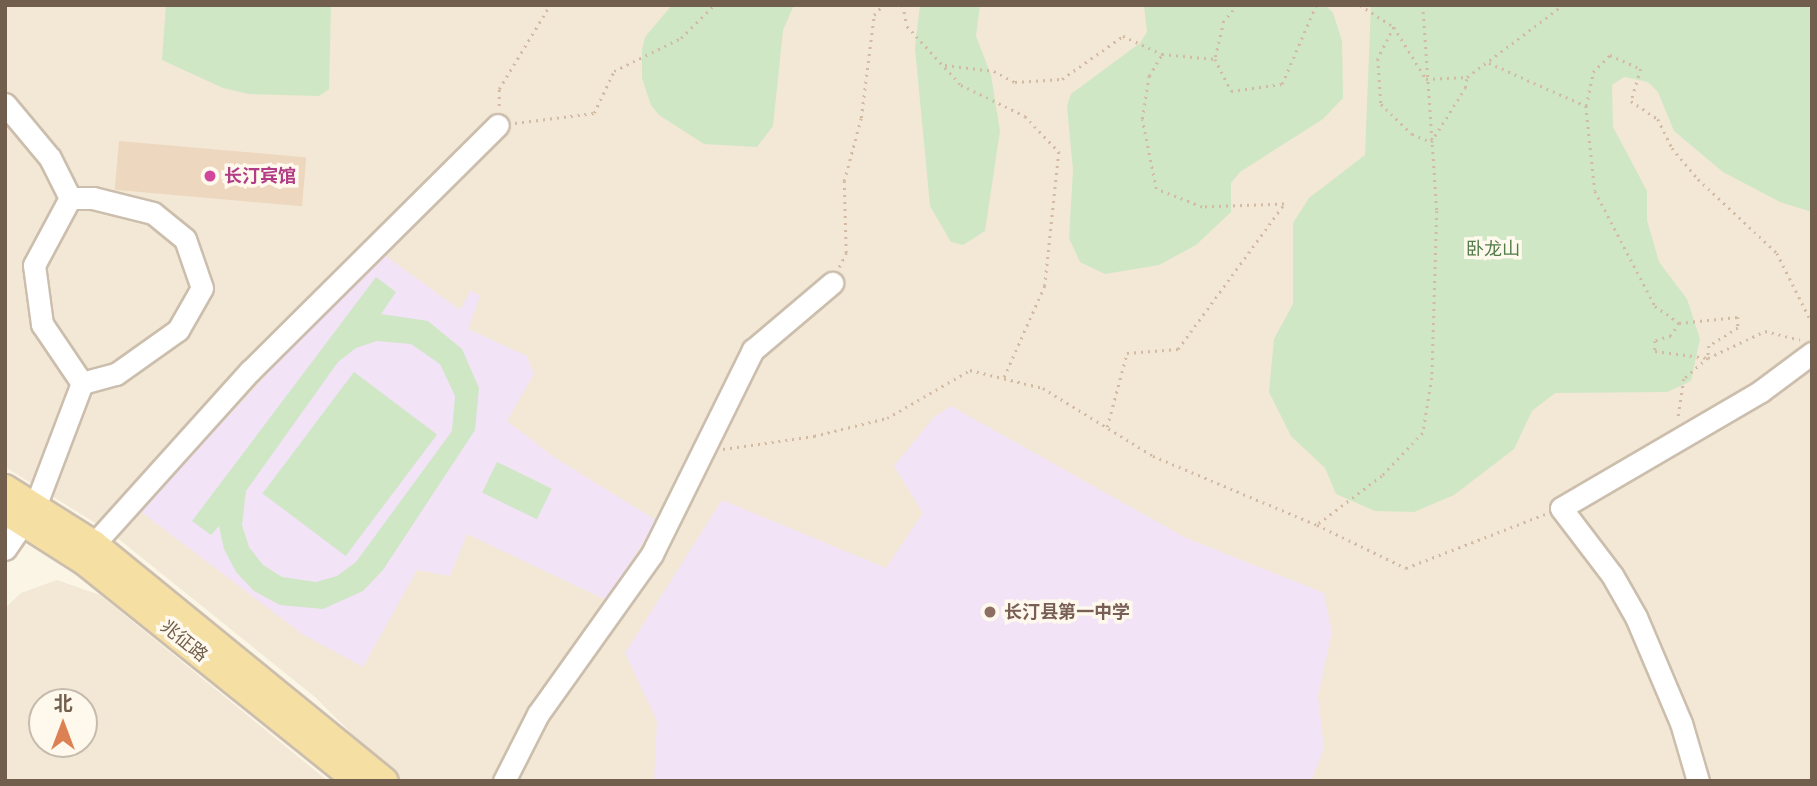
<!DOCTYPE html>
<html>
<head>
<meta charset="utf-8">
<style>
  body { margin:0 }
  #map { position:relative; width:1817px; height:786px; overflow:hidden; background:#fbf5e6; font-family:"DM Sans","Noto Sans SC",sans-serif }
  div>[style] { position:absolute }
  .residential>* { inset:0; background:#f2e8d5 }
  .education>* { inset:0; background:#f2e3f7 }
  .green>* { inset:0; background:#cfe7c5; transform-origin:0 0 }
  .building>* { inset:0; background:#eed7bf; transform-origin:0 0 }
  .path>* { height:2.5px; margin-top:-1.25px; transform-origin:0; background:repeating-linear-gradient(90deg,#d3bba3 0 2px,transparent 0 7px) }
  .roads { filter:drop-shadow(2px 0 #ccbead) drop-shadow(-2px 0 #ccbead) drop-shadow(0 2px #ccbead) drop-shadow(0 -2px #ccbead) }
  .minor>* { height:21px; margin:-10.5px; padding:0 10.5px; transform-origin:10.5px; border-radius:10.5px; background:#fff }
  .major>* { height:26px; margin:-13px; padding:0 13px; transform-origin:13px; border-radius:13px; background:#f5dfa3 }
  .dots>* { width:19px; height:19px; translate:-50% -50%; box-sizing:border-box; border:4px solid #fef9ec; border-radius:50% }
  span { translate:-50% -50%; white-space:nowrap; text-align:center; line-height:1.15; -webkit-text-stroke:7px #fef9ec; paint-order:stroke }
  .hotel-label { font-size:18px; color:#b23c85; font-weight:700 }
  .left { translate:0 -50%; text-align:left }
  .park-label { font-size:18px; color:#527c48 }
  .education-label { font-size:18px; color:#785e54; font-weight:700 }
  .street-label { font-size:18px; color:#725e4c }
  .frame { position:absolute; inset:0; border:7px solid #725e4c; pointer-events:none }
  .north { position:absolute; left:28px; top:688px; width:70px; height:70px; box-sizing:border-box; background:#fef9ec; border:2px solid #c6bbac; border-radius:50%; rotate:0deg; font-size:19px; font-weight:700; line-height:28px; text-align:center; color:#725e4c }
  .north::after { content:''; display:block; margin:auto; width:24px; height:32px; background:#dc8153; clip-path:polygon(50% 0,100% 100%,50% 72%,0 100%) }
</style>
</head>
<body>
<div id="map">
  <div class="residential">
    <div style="clip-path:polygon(5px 5px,1812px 5px,1812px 781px,399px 781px,315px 697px,110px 532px,5px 467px)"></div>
    <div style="clip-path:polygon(evenodd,57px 580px,100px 595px,328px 781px,5px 781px,5px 608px,21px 593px,57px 580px,42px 702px,84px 702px,84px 744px,42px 744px,42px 702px)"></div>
  </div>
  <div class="education">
    <div style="clip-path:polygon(386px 256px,460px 310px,471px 290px,480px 296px,468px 329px,527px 356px,534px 374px,507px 421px,554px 457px,657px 521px,606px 600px,467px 534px,450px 576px,417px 570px,363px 667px,302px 634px,140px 511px,376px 257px)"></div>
    <div style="clip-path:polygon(951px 406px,1186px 538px,1324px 593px,1332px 632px,1318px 696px,1324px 749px,1311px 781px,654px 781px,657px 721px,625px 653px,722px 500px,886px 568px,923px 513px,894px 466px,934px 417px)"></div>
  </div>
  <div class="green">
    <div style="clip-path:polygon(166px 5px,331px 5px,329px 89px,319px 96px,249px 94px,223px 88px,162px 60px)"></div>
    <div style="clip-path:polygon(672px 5px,794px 5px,783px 30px,773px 126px,757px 147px,704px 144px,659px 115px,651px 105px,642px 78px,642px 50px,645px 37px)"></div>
    <div style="clip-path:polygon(920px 5px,980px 5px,976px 36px,991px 75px,1000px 131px,985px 231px,963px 245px,951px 242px,930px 206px,915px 48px)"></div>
    <div style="clip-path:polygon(1144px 5px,1325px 5px,1333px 13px,1342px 41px,1343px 98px,1323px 119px,1240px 172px,1231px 183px,1231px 212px,1196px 245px,1159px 265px,1105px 274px,1080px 262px,1069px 238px,1073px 170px,1067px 106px,1071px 94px,1140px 43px,1147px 32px)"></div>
    <div style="clip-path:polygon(1371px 5px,1812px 5px,1812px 212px,1780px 202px,1723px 172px,1674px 131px,1658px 92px,1648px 82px,1624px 77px,1612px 85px,1613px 127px,1647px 191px,1647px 220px,1659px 262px,1687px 299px,1700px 339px,1691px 381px,1667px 392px,1555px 393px,1532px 411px,1514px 449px,1454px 495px,1414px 512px,1375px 511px,1336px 494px,1325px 468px,1291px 436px,1269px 392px,1274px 339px,1293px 304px,1293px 223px,1309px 198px,1365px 155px)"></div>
    <div style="clip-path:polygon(evenodd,376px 277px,396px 292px,381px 314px,428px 321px,462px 349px,479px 388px,475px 430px,383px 570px,363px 591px,323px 609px,280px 605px,254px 591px,236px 572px,224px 549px,219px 526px,211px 535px,192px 521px,376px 277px,377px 341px,411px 344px,440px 364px,455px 396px,452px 431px,356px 562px,337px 576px,316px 582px,282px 577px,263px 565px,249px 547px,242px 525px,246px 491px,338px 362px,356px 348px,377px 341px)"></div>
    <div style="left:354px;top:372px;width:104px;height:152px;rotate:37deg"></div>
    <div style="left:497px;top:462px;width:61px;height:34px;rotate:26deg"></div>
  </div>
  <div class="building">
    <div style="left:119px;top:141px;width:188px;height:49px;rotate:5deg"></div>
  </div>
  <div class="path">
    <div style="left:903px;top:5px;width:21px;rotate:79deg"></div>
    <div style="left:907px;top:26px;width:80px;rotate:47.5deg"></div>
    <div style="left:961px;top:85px;width:71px;rotate:25.8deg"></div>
    <div style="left:1025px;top:116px;width:50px;rotate:46.6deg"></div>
    <div style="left:1059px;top:152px;width:135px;rotate:96deg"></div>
    <div style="left:1045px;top:286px;width:101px;rotate:114deg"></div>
    <div style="left:1238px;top:5px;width:21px;rotate:131deg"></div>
    <div style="left:1224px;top:21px;width:39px;rotate:103deg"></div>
    <div style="left:1215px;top:59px;width:36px;rotate:63deg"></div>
    <div style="left:1231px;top:91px;width:51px;rotate:-7.8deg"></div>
    <div style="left:1282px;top:84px;width:86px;rotate:-66.7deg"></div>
    <div style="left:1360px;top:5px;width:40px;rotate:32.9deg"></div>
    <div style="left:1394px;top:27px;width:61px;rotate:58.4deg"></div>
    <div style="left:1426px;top:79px;width:41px;rotate:-2.8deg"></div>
    <div style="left:1423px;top:5px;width:206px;rotate:86.1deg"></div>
    <div style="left:1437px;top:211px;width:167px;rotate:91.7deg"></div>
    <div style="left:1432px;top:378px;width:56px;rotate:99.3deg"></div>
    <div style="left:1423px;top:433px;width:59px;rotate:133.6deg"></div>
    <div style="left:1382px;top:476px;width:81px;rotate:143deg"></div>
    <div style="left:1317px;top:525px;width:99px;rotate:25.8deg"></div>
    <div style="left:1406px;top:568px;width:149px;rotate:-21.2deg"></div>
    <div style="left:1394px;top:27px;width:36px;rotate:117deg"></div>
    <div style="left:1378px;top:59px;width:45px;rotate:86.2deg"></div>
    <div style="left:1381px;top:104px;width:43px;rotate:44.1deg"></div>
    <div style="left:1412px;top:134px;width:21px;rotate:23deg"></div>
    <div style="left:1431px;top:142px;width:64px;rotate:-57.8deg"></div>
    <div style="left:1465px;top:88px;width:11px;rotate:-80deg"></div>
    <div style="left:1467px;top:77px;width:120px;rotate:-36.9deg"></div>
    <div style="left:1489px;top:63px;width:106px;rotate:23.9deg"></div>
    <div style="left:1586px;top:106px;width:85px;rotate:84deg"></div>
    <div style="left:1595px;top:191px;width:130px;rotate:62.4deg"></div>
    <div style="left:1655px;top:306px;width:29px;rotate:35deg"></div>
    <div style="left:1679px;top:323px;width:59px;rotate:-5.8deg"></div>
    <div style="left:1738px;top:317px;width:11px;rotate:90deg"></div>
    <div style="left:1738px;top:328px;width:34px;rotate:148deg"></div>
    <div style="left:1709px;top:346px;width:12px;rotate:95deg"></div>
    <div style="left:1708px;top:358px;width:32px;rotate:139deg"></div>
    <div style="left:1684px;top:379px;width:40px;rotate:98.5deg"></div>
    <div style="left:945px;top:65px;width:49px;rotate:7deg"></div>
    <div style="left:994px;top:71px;width:24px;rotate:28deg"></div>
    <div style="left:1015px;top:82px;width:47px;rotate:-3.7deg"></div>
    <div style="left:1062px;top:79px;width:75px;rotate:-35.2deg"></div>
    <div style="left:1123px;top:36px;width:43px;rotate:24.8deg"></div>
    <div style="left:499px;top:106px;width:17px;rotate:-90deg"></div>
    <div style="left:499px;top:89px;width:98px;rotate:-58.7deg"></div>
    <div style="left:1586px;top:106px;width:35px;rotate:-78deg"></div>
    <div style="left:1593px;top:72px;width:24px;rotate:-45deg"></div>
    <div style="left:1610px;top:55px;width:34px;rotate:24deg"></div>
    <div style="left:1641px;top:69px;width:34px;rotate:107deg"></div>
    <div style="left:1631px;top:101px;width:32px;rotate:34deg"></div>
    <div style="left:1658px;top:119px;width:32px;rotate:64deg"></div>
    <div style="left:1672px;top:148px;width:40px;rotate:50deg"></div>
    <div style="left:1698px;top:179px;width:108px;rotate:43.1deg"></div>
    <div style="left:1777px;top:253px;width:78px;rotate:63.4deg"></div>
    <div style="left:515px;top:123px;width:80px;rotate:-7.2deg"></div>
    <div style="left:594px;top:113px;width:47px;rotate:-64.5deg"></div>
    <div style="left:614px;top:71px;width:75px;rotate:-26.2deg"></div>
    <div style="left:681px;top:38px;width:47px;rotate:-45deg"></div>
    <div style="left:839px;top:267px;width:16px;rotate:-63deg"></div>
    <div style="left:846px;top:253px;width:72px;rotate:-91.6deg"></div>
    <div style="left:844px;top:181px;width:65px;rotate:-74.9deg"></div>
    <div style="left:861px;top:118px;width:104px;rotate:-82.8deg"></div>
    <div style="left:874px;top:15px;width:13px;rotate:-48deg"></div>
    <div style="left:1679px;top:323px;width:15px;rotate:122deg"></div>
    <div style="left:1671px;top:336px;width:17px;rotate:163deg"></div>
    <div style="left:1655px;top:341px;width:10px;rotate:90deg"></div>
    <div style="left:1655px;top:351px;width:53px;rotate:7.5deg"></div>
    <div style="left:1708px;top:358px;width:63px;rotate:-25.3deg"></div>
    <div style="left:1765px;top:331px;width:36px;rotate:14deg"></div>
    <div style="left:1107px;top:427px;width:77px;rotate:-74.9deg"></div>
    <div style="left:1127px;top:353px;width:51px;rotate:-4.5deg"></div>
    <div style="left:1178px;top:349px;width:180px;rotate:-53.8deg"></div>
    <div style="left:1284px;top:204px;width:82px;rotate:177.9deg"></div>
    <div style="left:1202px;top:207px;width:49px;rotate:-158.6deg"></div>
    <div style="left:1156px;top:189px;width:71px;rotate:-101.3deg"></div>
    <div style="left:1142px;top:119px;width:44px;rotate:-80.8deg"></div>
    <div style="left:1149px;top:76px;width:26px;rotate:-59deg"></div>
    <div style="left:1162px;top:54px;width:53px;rotate:5.4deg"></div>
    <div style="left:723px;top:449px;width:92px;rotate:-8.1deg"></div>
    <div style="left:814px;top:436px;width:75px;rotate:-13.9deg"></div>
    <div style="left:887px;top:418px;width:96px;rotate:-30deg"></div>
    <div style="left:970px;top:370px;width:75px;rotate:13.9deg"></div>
    <div style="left:1043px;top:388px;width:129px;rotate:31.7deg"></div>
    <div style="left:1153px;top:456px;width:178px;rotate:22.8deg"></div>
  </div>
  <div class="roads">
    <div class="minor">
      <div style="left:5px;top:104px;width:70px;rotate:50.2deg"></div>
      <div style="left:50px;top:158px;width:45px;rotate:63.4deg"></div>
      <div style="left:94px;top:544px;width:233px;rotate:-48deg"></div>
      <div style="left:250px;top:371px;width:349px;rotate:-44.8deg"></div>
      <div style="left:5px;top:549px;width:55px;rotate:-55.4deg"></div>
      <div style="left:36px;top:504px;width:129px;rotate:-69.2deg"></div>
      <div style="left:82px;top:383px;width:35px;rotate:-15deg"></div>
      <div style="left:116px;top:374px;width:76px;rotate:-35.4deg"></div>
      <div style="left:178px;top:330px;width:48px;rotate:-60.3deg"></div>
      <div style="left:202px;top:288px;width:52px;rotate:-109.1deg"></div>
      <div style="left:185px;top:239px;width:41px;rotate:-140.9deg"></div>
      <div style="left:153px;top:213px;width:62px;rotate:-166deg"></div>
      <div style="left:93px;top:198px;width:23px;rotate:180deg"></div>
      <div style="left:70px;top:198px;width:76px;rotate:118.2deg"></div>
      <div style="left:34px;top:265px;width:60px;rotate:82.3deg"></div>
      <div style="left:42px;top:324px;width:71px;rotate:55.9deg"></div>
      <div style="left:504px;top:781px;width:75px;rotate:-63.1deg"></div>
      <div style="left:538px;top:714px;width:196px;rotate:-54.5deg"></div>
      <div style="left:652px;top:554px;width:228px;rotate:-63.7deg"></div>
      <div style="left:753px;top:350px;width:104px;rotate:-40.3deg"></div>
      <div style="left:1698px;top:781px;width:60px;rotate:-106.3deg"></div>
      <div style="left:1681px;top:723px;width:115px;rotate:-113deg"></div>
      <div style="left:1636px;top:617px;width:48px;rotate:-119.7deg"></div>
      <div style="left:1612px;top:575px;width:84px;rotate:-127.3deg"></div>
      <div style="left:1561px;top:508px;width:232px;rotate:-30.3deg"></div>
      <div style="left:1761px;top:391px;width:64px;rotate:-36.7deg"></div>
    </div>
    <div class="major">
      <div style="left:5px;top:488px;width:105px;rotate:32.2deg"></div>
      <div style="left:94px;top:544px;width:375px;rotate:39.2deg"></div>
      <div style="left:5px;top:511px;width:95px;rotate:32.5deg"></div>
      <div style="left:85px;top:562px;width:349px;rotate:38.8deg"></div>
    </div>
  </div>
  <div class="dots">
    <div style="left:210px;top:176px;background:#d1479c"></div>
    <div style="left:990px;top:612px;background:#8d6e63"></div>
  </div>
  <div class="hotel-label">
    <span class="left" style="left:224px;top:176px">长汀宾馆</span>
  </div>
  <div class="park-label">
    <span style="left:1493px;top:249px">卧龙山</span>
  </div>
  <div class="education-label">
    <span class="left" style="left:1004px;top:612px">长汀县第一中学</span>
  </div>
  <div class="street-label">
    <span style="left:184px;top:641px;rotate:39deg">兆征路</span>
  </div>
  <div class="frame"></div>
  <div class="north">北</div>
</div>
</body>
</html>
